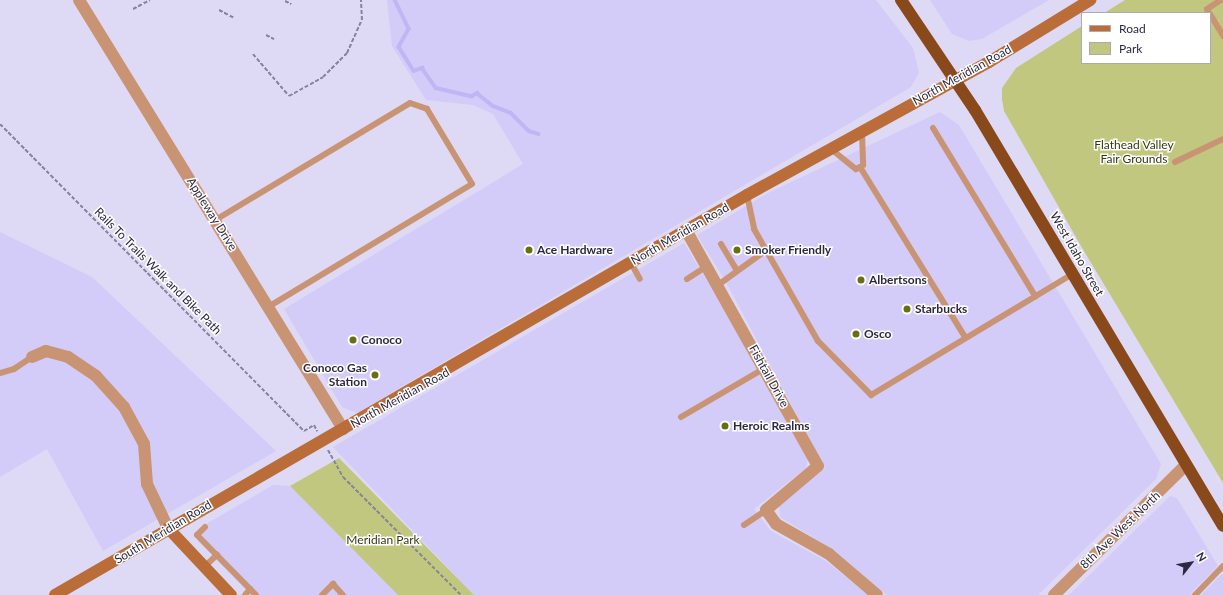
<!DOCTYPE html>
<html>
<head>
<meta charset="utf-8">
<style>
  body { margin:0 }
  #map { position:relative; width:1223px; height:595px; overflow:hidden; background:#dedaf5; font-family:Lato,sans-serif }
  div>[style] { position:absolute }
  .built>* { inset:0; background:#d3cbf8 }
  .green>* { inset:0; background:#c1c77f }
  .stream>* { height:3.5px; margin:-1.75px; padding:0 1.75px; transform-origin:1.75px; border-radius:1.75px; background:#c1b5f6 }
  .path>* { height:2px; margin-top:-1px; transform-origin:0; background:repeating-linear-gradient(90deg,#87839d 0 4px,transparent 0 6px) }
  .lane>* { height:6px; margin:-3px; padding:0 3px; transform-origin:3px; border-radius:3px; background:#c99473 }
  .street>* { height:12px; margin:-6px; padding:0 6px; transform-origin:6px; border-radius:6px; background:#c99473 }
  .secondary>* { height:12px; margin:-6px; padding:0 6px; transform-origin:6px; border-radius:6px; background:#ba6d39 }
  .highway>* { height:12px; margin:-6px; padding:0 6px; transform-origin:6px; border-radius:6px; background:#89491a }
  .dots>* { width:11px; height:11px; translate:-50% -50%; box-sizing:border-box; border:2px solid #fff; border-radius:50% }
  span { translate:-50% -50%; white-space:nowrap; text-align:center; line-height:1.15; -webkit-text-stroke:3px #fff; paint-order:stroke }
  .street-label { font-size:12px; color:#2d2841 }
  .park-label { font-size:12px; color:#353811 }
  .poi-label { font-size:12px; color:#2d2841; font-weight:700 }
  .left { translate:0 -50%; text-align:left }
  .right { translate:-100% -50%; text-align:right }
  .legend { position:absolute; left:1081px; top:12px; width:130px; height:52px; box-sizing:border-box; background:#fff; border:1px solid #aba9b3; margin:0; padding:5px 7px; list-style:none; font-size:12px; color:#2d2841 }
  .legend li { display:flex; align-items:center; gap:8px; height:20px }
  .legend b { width:20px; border:1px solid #aba9b3 }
  .north { position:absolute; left:1171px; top:543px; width:40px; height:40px; -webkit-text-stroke:3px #fff; paint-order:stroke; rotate:59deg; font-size:11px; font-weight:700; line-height:16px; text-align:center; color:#2d2841 }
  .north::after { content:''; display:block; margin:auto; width:14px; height:18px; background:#2d2841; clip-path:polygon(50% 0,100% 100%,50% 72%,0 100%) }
</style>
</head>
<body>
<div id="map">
  <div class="built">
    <div style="clip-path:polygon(387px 0,876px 0,913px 48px,919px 73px,911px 87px,357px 413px,342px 407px,284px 309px,523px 164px,493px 114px,473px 105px,426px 100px,392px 46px)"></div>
    <div style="clip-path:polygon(930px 0,1049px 0,982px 39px,969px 41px,952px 34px)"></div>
    <div style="clip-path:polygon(940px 112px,959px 125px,1161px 464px,1156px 479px,1038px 595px,887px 595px,832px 549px,780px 517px,779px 506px,825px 468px,726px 282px,697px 235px,770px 192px)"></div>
    <div style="clip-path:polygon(0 232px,92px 277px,276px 451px,103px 551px,47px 449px,0 477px)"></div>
    <div style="clip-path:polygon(684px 243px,754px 358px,808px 458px,806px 468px,754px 509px,771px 531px,826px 561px,868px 595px,474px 595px,333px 447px)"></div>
    <div style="clip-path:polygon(273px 485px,290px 486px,398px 595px,251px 595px,198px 541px,201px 527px)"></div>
    <div style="clip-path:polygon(1170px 496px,1177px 498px,1218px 566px,1189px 595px,1069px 595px)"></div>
    <div style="clip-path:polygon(1223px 573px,1223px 595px,1201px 595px)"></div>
  </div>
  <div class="green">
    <div style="clip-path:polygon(1125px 0,1223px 0,1223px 483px,1081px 246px,1004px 111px,1002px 99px,1002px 88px,1016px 68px,1082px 26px,1082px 63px,1210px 63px,1210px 13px,1104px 13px)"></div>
    <div style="clip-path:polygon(339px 458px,474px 595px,398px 595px,290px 486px)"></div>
  </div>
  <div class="stream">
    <div style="left:395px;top:0;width:32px;rotate:64deg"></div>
    <div style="left:409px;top:29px;width:21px;rotate:119deg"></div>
    <div style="left:399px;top:47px;width:28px;rotate:58deg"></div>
    <div style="left:414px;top:71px;width:9px;rotate:-21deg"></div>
    <div style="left:422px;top:68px;width:24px;rotate:55deg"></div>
    <div style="left:436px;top:88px;width:37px;rotate:13deg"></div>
    <div style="left:472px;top:96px;width:6px;rotate:-31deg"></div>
    <div style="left:477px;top:93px;width:21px;rotate:39deg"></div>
    <div style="left:493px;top:106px;width:19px;rotate:21deg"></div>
    <div style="left:511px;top:113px;width:25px;rotate:45deg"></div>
    <div style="left:529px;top:131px;width:10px;rotate:17deg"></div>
  </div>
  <div class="path">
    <div style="left:285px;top:1px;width:7px;rotate:27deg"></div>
    <div style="left:133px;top:9px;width:19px;rotate:-28deg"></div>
    <div style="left:219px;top:10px;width:17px;rotate:28deg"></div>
    <div style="left:266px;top:35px;width:9px;rotate:27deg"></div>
    <div style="left:253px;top:54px;width:55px;rotate:49.4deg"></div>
    <div style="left:289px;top:96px;width:39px;rotate:-29deg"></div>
    <div style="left:323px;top:77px;width:34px;rotate:-45deg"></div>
    <div style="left:347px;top:53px;width:36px;rotate:-66deg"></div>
    <div style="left:362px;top:20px;width:20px;rotate:-93deg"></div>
    <div style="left:0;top:124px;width:432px;rotate:45.3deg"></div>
    <div style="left:304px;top:431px;width:12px;rotate:-31deg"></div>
    <div style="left:314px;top:425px;width:7px;rotate:63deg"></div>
    <div style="left:328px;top:450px;width:31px;rotate:61deg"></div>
    <div style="left:343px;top:477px;width:167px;rotate:45deg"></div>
  </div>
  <div class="lane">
    <div style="left:1209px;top:13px;width:4px;rotate:-117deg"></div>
    <div style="left:1207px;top:9px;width:17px;rotate:-33deg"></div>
    <div style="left:1210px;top:14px;width:26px;rotate:59deg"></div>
    <div style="left:933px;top:128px;width:197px;rotate:58.7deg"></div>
    <div style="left:862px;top:132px;width:33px;rotate:88deg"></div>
    <div style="left:831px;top:149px;width:32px;rotate:39deg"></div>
    <div style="left:856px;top:169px;width:4px;rotate:-27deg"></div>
    <div style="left:860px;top:167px;width:200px;rotate:58.3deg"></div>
    <div style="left:1175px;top:162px;width:53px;rotate:-25.6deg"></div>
    <div style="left:747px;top:195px;width:35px;rotate:78deg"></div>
    <div style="left:754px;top:229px;width:129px;rotate:60.3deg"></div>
    <div style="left:818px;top:341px;width:76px;rotate:45.5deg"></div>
    <div style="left:871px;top:395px;width:235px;rotate:-31deg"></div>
    <div style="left:217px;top:219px;width:225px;rotate:-31deg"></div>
    <div style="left:410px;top:103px;width:18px;rotate:19deg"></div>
    <div style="left:427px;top:109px;width:87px;rotate:59deg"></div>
    <div style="left:472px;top:184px;width:236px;rotate:148.9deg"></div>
    <div style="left:721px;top:244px;width:29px;rotate:59deg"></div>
    <div style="left:631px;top:263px;width:18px;rotate:61deg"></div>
    <div style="left:687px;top:279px;width:24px;rotate:-33deg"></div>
    <div style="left:718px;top:285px;width:58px;rotate:-35.9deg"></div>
    <div style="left:0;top:373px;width:15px;rotate:-16deg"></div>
    <div style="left:14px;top:369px;width:22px;rotate:-34deg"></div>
    <div style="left:681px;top:417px;width:97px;rotate:-30.3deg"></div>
    <div style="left:744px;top:525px;width:27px;rotate:-34deg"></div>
    <div style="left:205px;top:527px;width:11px;rotate:135deg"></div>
    <div style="left:197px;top:535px;width:84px;rotate:45.5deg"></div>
    <div style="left:204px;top:567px;width:18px;rotate:-43deg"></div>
    <div style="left:245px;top:595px;width:8px;rotate:-50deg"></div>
    <div style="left:322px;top:595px;width:16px;rotate:-45deg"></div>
    <div style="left:333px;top:584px;width:15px;rotate:48deg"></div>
    <div style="left:1195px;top:595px;width:40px;rotate:-46deg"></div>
  </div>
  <div class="street">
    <div style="left:79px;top:0;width:504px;rotate:58.39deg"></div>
    <div style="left:686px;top:230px;width:270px;rotate:60.8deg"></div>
    <div style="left:818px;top:466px;width:68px;rotate:139.8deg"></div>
    <div style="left:766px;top:510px;width:17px;rotate:54deg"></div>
    <div style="left:776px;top:524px;width:61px;rotate:29.5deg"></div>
    <div style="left:829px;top:554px;width:63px;rotate:40.5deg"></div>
    <div style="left:32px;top:357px;width:15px;rotate:-23deg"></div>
    <div style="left:46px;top:351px;width:23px;rotate:15deg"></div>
    <div style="left:68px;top:357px;width:34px;rotate:34deg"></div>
    <div style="left:96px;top:376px;width:42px;rotate:47.9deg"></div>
    <div style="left:124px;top:407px;width:42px;rotate:61.6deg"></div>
    <div style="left:144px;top:444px;width:40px;rotate:85.7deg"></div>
    <div style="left:147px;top:484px;width:49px;rotate:64.5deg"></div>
    <div style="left:1054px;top:595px;width:185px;rotate:-44.6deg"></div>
  </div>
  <div class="secondary">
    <div style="left:168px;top:528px;width:92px;rotate:46.8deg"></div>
    <div style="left:55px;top:595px;width:799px;rotate:-30.03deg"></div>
    <div style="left:747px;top:195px;width:276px;rotate:-28.8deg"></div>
    <div style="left:989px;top:62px;width:119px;rotate:-31.5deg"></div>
  </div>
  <div class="highway">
    <div style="left:901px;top:0;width:133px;rotate:56.1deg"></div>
    <div style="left:975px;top:110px;width:484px;rotate:59.2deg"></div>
  </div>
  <div class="dots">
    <div style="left:529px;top:250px;background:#6a6e12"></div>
    <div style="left:737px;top:250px;background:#6a6e12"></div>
    <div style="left:861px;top:280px;background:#6a6e12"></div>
    <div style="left:907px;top:309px;background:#6a6e12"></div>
    <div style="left:856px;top:334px;background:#6a6e12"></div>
    <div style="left:353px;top:340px;background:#6a6e12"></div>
    <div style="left:375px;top:375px;background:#6a6e12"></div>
    <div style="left:725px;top:426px;background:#6a6e12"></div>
  </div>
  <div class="street-label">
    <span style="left:962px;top:75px;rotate:-29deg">North Meridian Road</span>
    <span style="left:212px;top:214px;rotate:58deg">Appleway Drive</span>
    <span style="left:680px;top:234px;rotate:-30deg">North Meridian Road</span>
    <span style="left:1077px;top:254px;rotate:60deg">West Idaho Street</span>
    <span style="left:158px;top:271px;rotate:45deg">Rails To Trails Walk and Bike Path</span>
    <span style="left:769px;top:376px;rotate:61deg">Fishtail Drive</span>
    <span style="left:400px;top:398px;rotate:-29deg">North Meridian Road</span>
    <span style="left:1120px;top:530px;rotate:-44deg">8th Ave West North</span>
    <span style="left:163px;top:532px;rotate:-31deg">South Meridian Road</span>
  </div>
  <div class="park-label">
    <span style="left:1134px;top:152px">Flathead Valley<br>Fair Grounds</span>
    <span style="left:383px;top:540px">Meridian Park</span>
  </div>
  <div class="poi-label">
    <span class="left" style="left:537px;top:250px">Ace Hardware</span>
    <span class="left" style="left:745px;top:250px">Smoker Friendly</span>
    <span class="left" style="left:869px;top:280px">Albertsons</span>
    <span class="left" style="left:915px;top:309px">Starbucks</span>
    <span class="left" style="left:864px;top:334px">Osco</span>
    <span class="left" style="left:361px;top:340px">Conoco</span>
    <span class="right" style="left:367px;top:375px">Conoco Gas<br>Station</span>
    <span class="left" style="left:733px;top:426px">Heroic Realms</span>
  </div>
  <ul class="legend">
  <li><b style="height:5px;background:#ba6d39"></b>Road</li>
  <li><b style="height:11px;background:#c1c77f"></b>Park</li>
  </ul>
  <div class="north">N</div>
</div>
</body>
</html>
